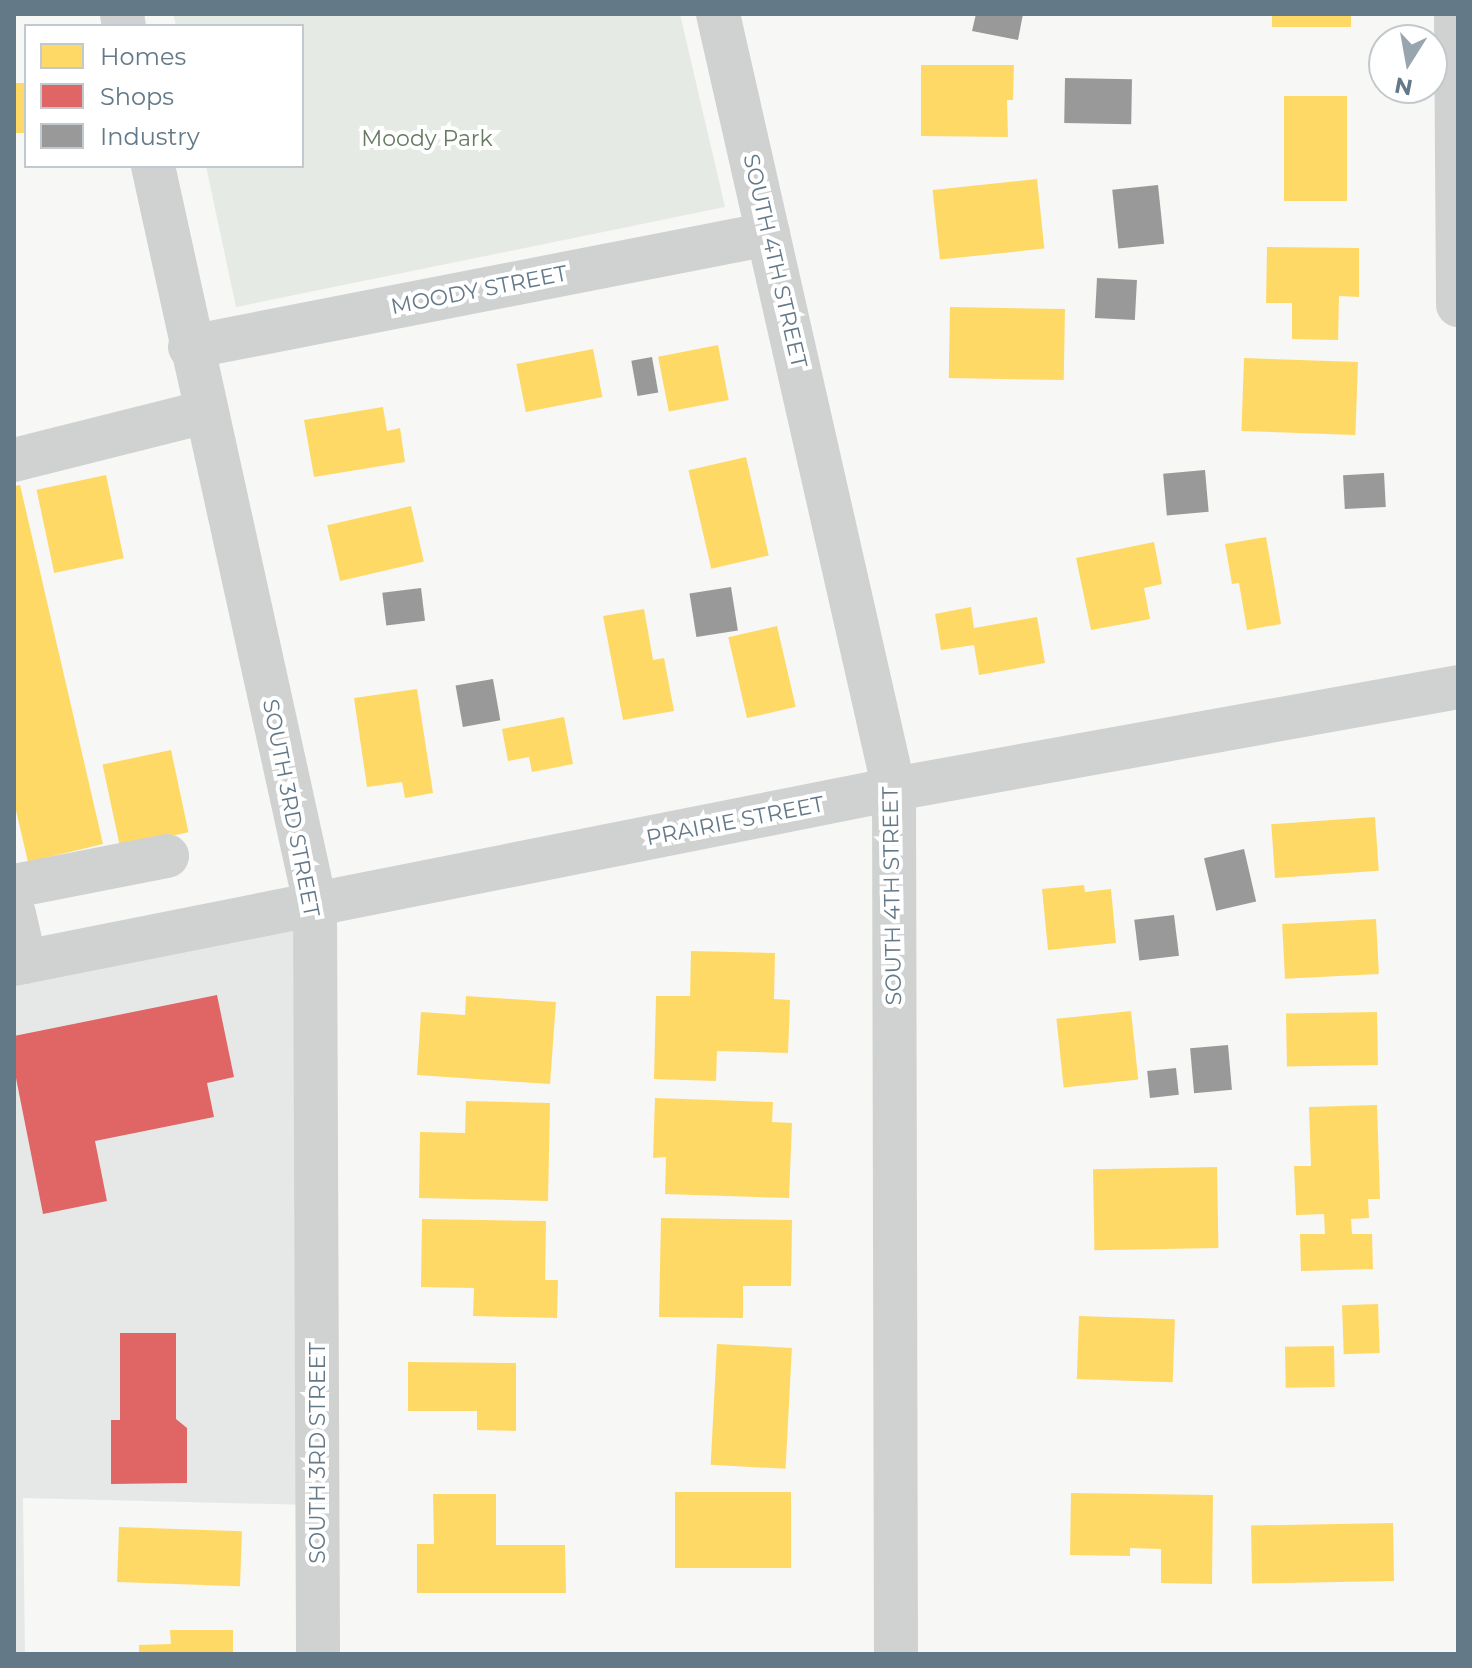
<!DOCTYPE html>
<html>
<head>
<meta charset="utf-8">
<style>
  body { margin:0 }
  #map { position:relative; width:1472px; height:1668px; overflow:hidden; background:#f7f7f6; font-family:Montserrat,sans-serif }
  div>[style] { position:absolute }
  .built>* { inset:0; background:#e6e7e7 }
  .green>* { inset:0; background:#e6eae4 }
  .homes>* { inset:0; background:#ffd966; transform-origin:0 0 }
  .shops>* { inset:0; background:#e06666 }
  .industry>* { inset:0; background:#999; transform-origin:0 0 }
  .minor>* { height:44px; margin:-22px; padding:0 22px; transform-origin:22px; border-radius:22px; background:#d0d2d2 }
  span { translate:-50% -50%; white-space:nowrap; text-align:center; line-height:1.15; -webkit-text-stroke:8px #fff; paint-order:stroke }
  .park-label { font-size:22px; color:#667a60 }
  .street-label { font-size:22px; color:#647988 }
  .frame { position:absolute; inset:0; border:16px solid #647988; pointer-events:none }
  .legend { position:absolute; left:24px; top:24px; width:280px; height:144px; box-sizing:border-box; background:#fff; border:2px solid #c1c9cf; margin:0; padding:10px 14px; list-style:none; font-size:24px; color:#647988 }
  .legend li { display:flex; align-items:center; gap:16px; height:40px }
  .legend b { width:40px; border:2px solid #c1c9cf }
  .north { position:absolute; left:1368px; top:24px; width:80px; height:80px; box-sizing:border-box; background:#fff; border:2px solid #c1c9cf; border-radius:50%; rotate:191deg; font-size:22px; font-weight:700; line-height:32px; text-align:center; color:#647988 }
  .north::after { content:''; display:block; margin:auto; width:28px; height:36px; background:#97a5ae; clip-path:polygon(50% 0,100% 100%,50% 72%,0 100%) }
</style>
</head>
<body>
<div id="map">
  <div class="built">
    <div style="clip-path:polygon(304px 920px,311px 1505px,23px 1498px,25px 1654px,14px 1654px,14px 979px)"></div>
  </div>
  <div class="green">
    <div style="clip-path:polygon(173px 14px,680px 14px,725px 207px,236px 307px,206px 166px,302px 166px,302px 26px,176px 26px)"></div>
  </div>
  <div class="homes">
    <div style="left:1272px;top:14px;width:79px;height:13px"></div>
    <div style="clip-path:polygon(921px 65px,1014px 65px,1013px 100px,1007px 100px,1008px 137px,921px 136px)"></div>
    <div style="left:26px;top:83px;width:50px;height:12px;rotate:90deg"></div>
    <div style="left:1284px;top:96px;width:63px;height:105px"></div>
    <div style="left:1037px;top:179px;width:70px;height:105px;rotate:84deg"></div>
    <div style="clip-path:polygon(1267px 247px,1359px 248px,1359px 297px,1339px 296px,1338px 340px,1292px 339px,1292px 303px,1266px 303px)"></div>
    <div style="left:950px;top:307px;width:115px;height:71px;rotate:1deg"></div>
    <div style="left:718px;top:345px;width:56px;height:61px;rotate:79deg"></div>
    <div style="left:593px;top:349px;width:49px;height:78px;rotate:79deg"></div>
    <div style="left:1244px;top:358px;width:114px;height:73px;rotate:2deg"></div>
    <div style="clip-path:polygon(383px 407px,387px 431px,400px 428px,405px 462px,314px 477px,304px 420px)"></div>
    <div style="left:746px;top:457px;width:101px;height:59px;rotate:77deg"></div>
    <div style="left:106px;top:475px;width:85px;height:71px;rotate:78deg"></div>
    <div style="clip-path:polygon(20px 485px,103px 844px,28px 862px,14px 802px,14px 486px)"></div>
    <div style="left:411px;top:506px;width:57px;height:86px;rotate:77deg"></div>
    <div style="clip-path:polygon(1266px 537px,1281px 624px,1247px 630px,1239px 583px,1232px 584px,1225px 544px)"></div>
    <div style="clip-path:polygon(1154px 542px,1162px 584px,1144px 588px,1150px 619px,1091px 630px,1076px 558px)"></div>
    <div style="clip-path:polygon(971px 607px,974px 628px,1037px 617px,1045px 663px,979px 675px,974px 645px,941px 650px,935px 614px)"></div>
    <div style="clip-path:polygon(644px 609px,653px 660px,664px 658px,674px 711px,623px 720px,603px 616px)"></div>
    <div style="left:777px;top:626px;width:83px;height:50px;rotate:77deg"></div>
    <div style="clip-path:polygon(417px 689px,433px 793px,405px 798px,402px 782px,367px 787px,354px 698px)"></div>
    <div style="clip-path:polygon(564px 717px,573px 764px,532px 772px,529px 757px,508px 761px,502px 729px)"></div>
    <div style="left:171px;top:750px;width:84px;height:70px;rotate:78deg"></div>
    <div style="left:1375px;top:817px;width:54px;height:104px;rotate:86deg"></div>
    <div style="clip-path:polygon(1084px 885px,1085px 892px,1111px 889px,1116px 943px,1048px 950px,1042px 889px)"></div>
    <div style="left:1376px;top:919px;width:55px;height:94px;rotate:87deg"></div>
    <div style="clip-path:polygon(691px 951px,775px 953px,774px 999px,790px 1000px,788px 1053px,717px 1051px,716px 1081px,654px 1079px,656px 996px,690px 996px)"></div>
    <div style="clip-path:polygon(466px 996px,556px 1002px,550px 1084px,417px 1075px,421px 1012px,465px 1015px)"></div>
    <div style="left:1131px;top:1011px;width:69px;height:75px;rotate:84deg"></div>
    <div style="left:1377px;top:1012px;width:53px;height:91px;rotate:89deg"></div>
    <div style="clip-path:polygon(655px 1098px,773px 1102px,772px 1122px,792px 1123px,789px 1198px,665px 1194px,666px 1157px,653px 1158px)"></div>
    <div style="clip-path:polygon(466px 1101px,550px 1103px,548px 1201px,419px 1198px,420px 1132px,465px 1133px)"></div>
    <div style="clip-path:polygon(1377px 1105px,1380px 1199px,1368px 1199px,1369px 1218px,1351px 1219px,1352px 1234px,1372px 1234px,1373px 1269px,1301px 1271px,1300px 1234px,1325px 1234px,1324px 1214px,1296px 1215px,1294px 1166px,1311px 1166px,1309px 1107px)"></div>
    <div style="left:1217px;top:1167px;width:81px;height:124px;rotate:89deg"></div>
    <div style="clip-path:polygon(661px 1218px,792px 1220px,791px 1286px,743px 1286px,743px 1318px,659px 1317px)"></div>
    <div style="clip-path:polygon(422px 1219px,546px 1221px,545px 1280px,558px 1280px,557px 1318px,473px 1316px,474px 1288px,421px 1287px)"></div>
    <div style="left:1378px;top:1304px;width:49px;height:36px;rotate:88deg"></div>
    <div style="left:1079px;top:1316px;width:96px;height:63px;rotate:2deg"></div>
    <div style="left:717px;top:1344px;width:75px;height:121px;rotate:3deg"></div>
    <div style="left:1334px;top:1346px;width:41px;height:49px;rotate:89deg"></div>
    <div style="clip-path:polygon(408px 1362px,516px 1363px,516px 1431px,477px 1430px,477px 1411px,408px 1411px)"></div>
    <div style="left:675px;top:1492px;width:116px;height:76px"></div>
    <div style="clip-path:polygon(1071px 1493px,1213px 1495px,1212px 1584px,1161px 1583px,1161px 1549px,1130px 1548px,1130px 1556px,1070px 1555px)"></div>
    <div style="clip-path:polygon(433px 1494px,496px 1494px,496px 1545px,565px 1545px,566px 1593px,417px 1593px,417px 1544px,434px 1544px)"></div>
    <div style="left:1393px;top:1523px;width:58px;height:142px;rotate:89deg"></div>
    <div style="left:119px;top:1527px;width:123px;height:55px;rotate:2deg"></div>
    <div style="clip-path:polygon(170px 1630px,233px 1630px,233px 1654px,139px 1654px,139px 1645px,171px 1644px)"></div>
  </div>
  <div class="shops">
    <div style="clip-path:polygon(217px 995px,234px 1077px,207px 1083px,214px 1117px,95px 1141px,107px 1201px,43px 1214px,14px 1068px,14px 1036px)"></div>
    <div style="clip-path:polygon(120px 1333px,176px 1333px,176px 1419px,187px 1428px,187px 1483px,111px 1484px,111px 1420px,120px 1420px)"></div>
  </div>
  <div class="industry">
    <div style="clip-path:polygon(976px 14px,1023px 14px,1018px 40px,972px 31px)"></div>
    <div style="left:1065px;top:78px;width:67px;height:45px;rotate:1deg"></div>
    <div style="left:1158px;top:185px;width:59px;height:46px;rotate:84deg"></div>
    <div style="left:1097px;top:278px;width:40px;height:40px;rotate:3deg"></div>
    <div style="left:652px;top:357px;width:36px;height:21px;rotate:80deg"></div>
    <div style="left:1205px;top:470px;width:42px;height:42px;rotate:85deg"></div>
    <div style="left:1384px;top:473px;width:34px;height:41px;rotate:87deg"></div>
    <div style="left:731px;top:587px;width:44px;height:42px;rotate:81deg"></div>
    <div style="left:421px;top:588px;width:33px;height:39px;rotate:83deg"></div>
    <div style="left:493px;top:679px;width:42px;height:38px;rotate:80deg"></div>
    <div style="left:1244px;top:849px;width:54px;height:41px;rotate:77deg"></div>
    <div style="left:1174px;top:915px;width:41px;height:40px;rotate:83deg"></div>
    <div style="left:1228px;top:1045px;width:45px;height:38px;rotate:85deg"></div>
    <div style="left:1176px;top:1068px;width:27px;height:29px;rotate:84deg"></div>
  </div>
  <div class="minor">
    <div style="left:122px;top:14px;width:12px;rotate:81deg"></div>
    <div style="left:718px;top:14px;width:795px;rotate:77.21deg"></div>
    <div style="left:894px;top:789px;width:865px;rotate:89.87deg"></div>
    <div style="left:1456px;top:14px;width:291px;rotate:89.6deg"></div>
    <div style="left:153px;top:166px;width:755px;rotate:77.6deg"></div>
    <div style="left:315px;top:903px;width:751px;rotate:89.77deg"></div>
    <div style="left:190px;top:347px;width:589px;rotate:-11.06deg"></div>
    <div style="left:14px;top:460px;width:197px;rotate:-14.1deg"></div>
    <div style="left:14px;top:886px;width:156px;rotate:-11.1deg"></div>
    <div style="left:14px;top:914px;width:49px;rotate:77.1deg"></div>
    <div style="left:14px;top:964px;width:897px;rotate:-11.25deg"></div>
    <div style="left:894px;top:789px;width:573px;rotate:-10.25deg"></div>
  </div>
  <div class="park-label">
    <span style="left:427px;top:139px">Moody Park</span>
  </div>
  <div class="street-label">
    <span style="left:775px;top:261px;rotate:77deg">SOUTH 4TH STREET</span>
    <span style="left:479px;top:290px;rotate:-11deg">MOODY STREET</span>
    <span style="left:291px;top:808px;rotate:79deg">SOUTH 3RD STREET</span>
    <span style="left:735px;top:821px;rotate:-11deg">PRAIRIE STREET</span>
    <span style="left:892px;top:896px;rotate:-91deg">SOUTH 4TH STREET</span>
    <span style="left:318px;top:1453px;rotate:-90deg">SOUTH 3RD STREET</span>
  </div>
  <div class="frame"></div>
  <ul class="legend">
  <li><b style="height:22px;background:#ffd966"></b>Homes</li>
  <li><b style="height:22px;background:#e06666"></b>Shops</li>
  <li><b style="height:22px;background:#999"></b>Industry</li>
  </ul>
  <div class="north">N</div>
</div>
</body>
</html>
